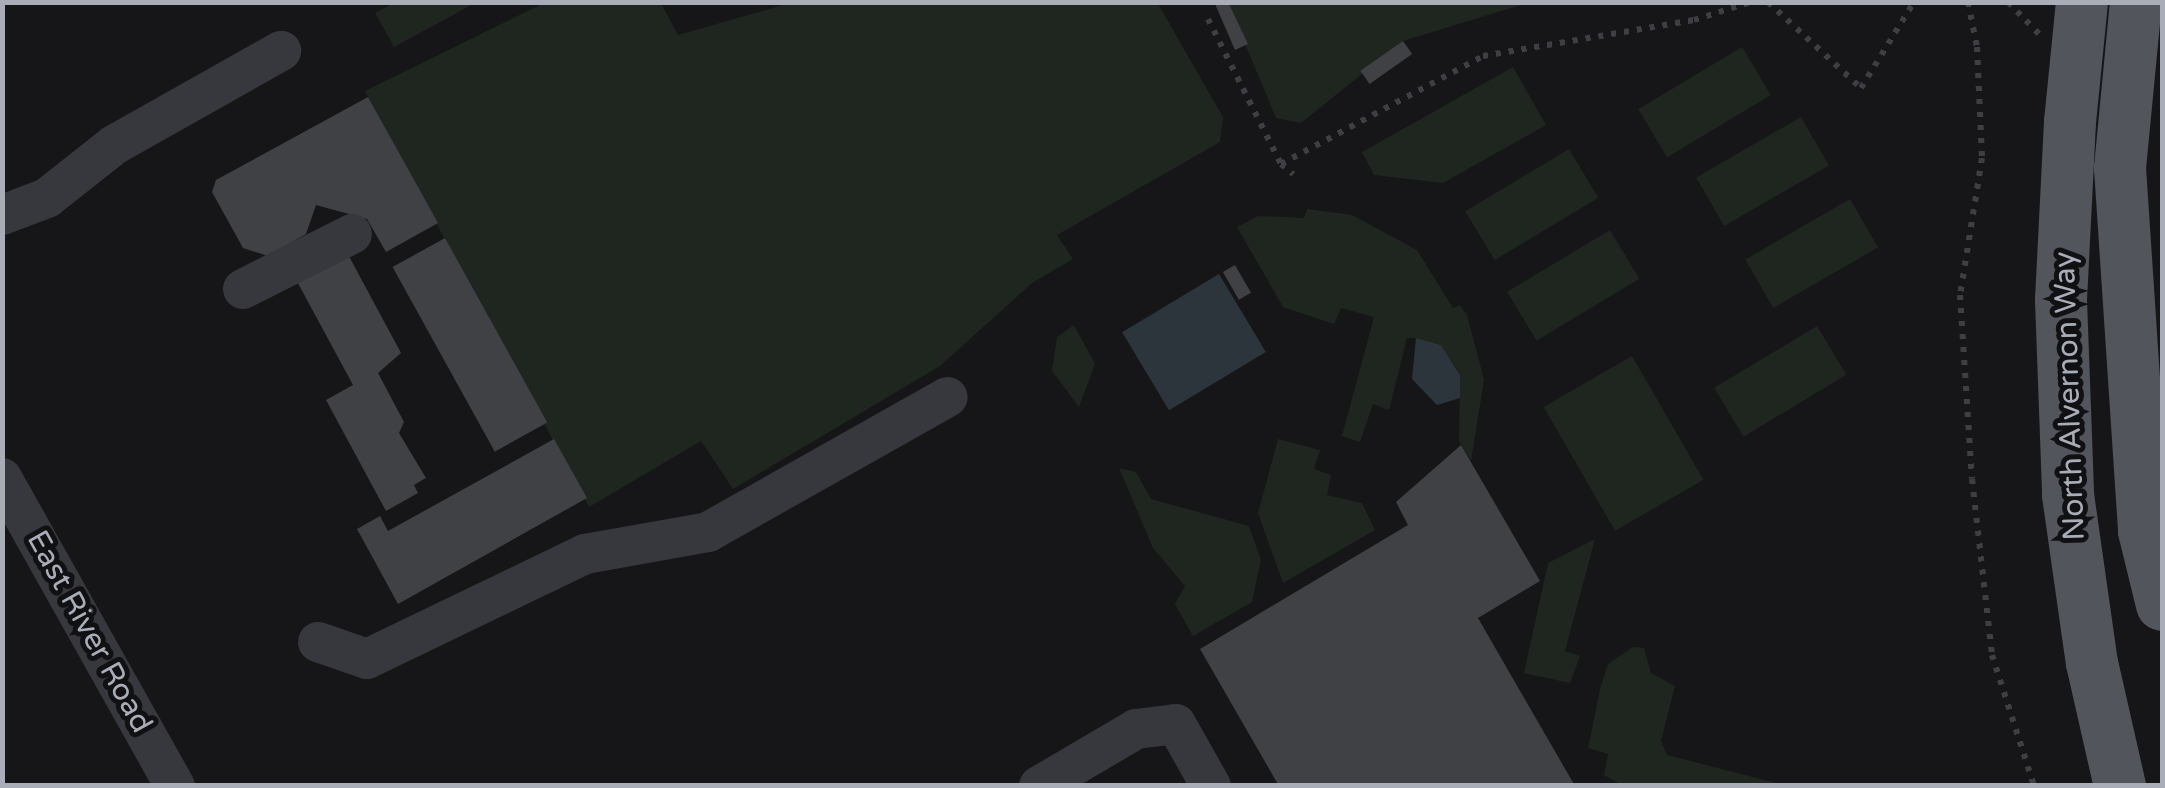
<!DOCTYPE html>
<html>
<head>
<meta charset="utf-8">
<style>
  body { margin:0 }
  #map { position:relative; width:2165px; height:788px; overflow:hidden; background:#161618; font-family:"Varela Round",sans-serif }
  div>[style] { position:absolute }
  .green>* { inset:0; background:#1e261f; transform-origin:0 0 }
  .water>* { inset:0; background:#2c353c; transform-origin:0 0 }
  .building>* { inset:0; background:#404145; transform-origin:0 0 }
  .path>* { height:6px; margin-top:-3px; transform-origin:0; background:repeating-linear-gradient(90deg,#3d3f44 0 5px,transparent 0 13px) }
  .minor>* { height:40px; margin:-20px; padding:0 20px; transform-origin:20px; border-radius:20px; background:#37383d }
  .major>* { height:52px; margin:-26px; padding:0 26px; transform-origin:26px; border-radius:26px; background:#53555c }
  .major-bridge>* { height:52px; margin:-26px; padding:0 26px; transform-origin:26px; border-radius:26px; background:#53555c }
  span { translate:-50% -50%; white-space:nowrap; text-align:center; line-height:1.15; -webkit-text-stroke:10px #111113; paint-order:stroke }
  .street-label { font-size:30px; color:#a8adb8 }
  .frame { position:absolute; inset:0; border:5px solid #a8adb8; pointer-events:none }
</style>
</head>
<body>
<div id="map">
  <div class="green">
    <div style="clip-path:polygon(1157px 2px,1223px 117px,1220px 142px,1057px 235px,1073px 259px,1032px 283px,940px 366px,733px 489px,701px 441px,589px 507px,365px 91px,544px 3px,661px 3px,678px 35px,790px 3px)"></div>
    <div style="clip-path:polygon(394px 3px,395px 2px,475px 3px,394px 47px,375px 13px)"></div>
    <div style="clip-path:polygon(1228px 3px,1528px 3px,1403px 41px,1301px 123px,1276px 118px)"></div>
    <div style="left:1742px;top:47px;width:56px;height:121px;rotate:59deg"></div>
    <div style="clip-path:polygon(1513px 67px,1546px 125px,1443px 183px,1374px 175px,1362px 152px)"></div>
    <div style="left:1801px;top:117px;width:56px;height:121px;rotate:60deg"></div>
    <div style="left:1569px;top:149px;width:57px;height:121px;rotate:59deg"></div>
    <div style="left:1850px;top:199px;width:56px;height:121px;rotate:60deg"></div>
    <div style="clip-path:polygon(1307px 209px,1352px 215px,1417px 250px,1453px 308px,1460px 305px,1467px 315px,1484px 380px,1471px 461px,1459px 441px,1460px 374px,1441px 345px,1416px 338px,1407px 338px,1389px 410px,1373px 404px,1360px 442px,1342px 436px,1374px 317px,1341px 308px,1334px 324px,1283px 307px,1237px 227px,1258px 216px,1304px 218px)"></div>
    <div style="left:1610px;top:230px;width:57px;height:120px;rotate:59deg"></div>
    <div style="clip-path:polygon(1074px 325px,1095px 364px,1079px 407px,1052px 371px,1057px 337px)"></div>
    <div style="left:1817px;top:326px;width:57px;height:120px;rotate:59deg"></div>
    <div style="left:1632px;top:356px;width:143px;height:102px;rotate:60deg"></div>
    <div style="clip-path:polygon(1278px 439px,1320px 450px,1314px 469px,1331px 475px,1327px 495px,1362px 503px,1375px 530px,1283px 583px,1258px 513px)"></div>
    <div style="clip-path:polygon(1119px 468px,1136px 472px,1151px 499px,1249px 526px,1261px 560px,1252px 602px,1193px 636px,1175px 604px,1185px 586px,1153px 548px)"></div>
    <div style="clip-path:polygon(1595px 539px,1565px 651px,1580px 656px,1570px 683px,1524px 673px,1548px 563px)"></div>
    <div style="clip-path:polygon(1633px 647px,1644px 648px,1651px 673px,1675px 686px,1661px 741px,1667px 755px,1784px 785px,1622px 785px,1604px 775px,1608px 754px,1588px 748px,1600px 689px,1608px 664px)"></div>
  </div>
  <div class="water">
    <div style="left:1219px;top:274px;width:91px;height:113px;rotate:59deg"></div>
    <div style="clip-path:polygon(1416px 338px,1441px 345px,1460px 375px,1460px 398px,1437px 405px,1412px 379px)"></div>
  </div>
  <div class="building">
    <div style="clip-path:polygon(1219px 2px,1228px 2px,1248px 44px,1235px 50px,1215px 4px)"></div>
    <div style="left:1403px;top:41px;width:16px;height:52px;rotate:55deg"></div>
    <div style="clip-path:polygon(368px 97px,438px 223px,386px 252px,367px 219px,316px 205px,306px 234px,268px 256px,243px 248px,212px 192px,216px 180px)"></div>
    <div style="left:445px;top:238px;width:211px;height:60px;rotate:61deg"></div>
    <div style="clip-path:polygon(344px 247px,401px 353px,378px 373px,404px 422px,399px 433px,426px 478px,414px 485px,418px 493px,386px 511px,326px 400px,353px 385px,293px 274px)"></div>
    <div style="left:1235px;top:265px;width:32px;height:14px;rotate:60deg"></div>
    <div style="clip-path:polygon(554px 439px,587px 498px,398px 604px,357px 529px,380px 516px,388px 531px)"></div>
    <div style="clip-path:polygon(1461px 445px,1540px 581px,1478px 618px,1575px 786px,1279px 786px,1200px 649px,1408px 525px,1396px 502px)"></div>
  </div>
  <div class="path">
    <div style="left:1768px;top:2px;width:127px;rotate:42.8deg"></div>
    <div style="left:1861px;top:88px;width:101px;rotate:-58.4deg"></div>
    <div style="left:1968px;top:2px;width:46px;rotate:78.7deg"></div>
    <div style="left:1977px;top:47px;width:111px;rotate:87.4deg"></div>
    <div style="left:1982px;top:158px;width:139px;rotate:99.1deg"></div>
    <div style="left:1960px;top:295px;width:184px;rotate:86.3deg"></div>
    <div style="left:1972px;top:479px;width:177px;rotate:83.5deg"></div>
    <div style="left:1992px;top:655px;width:138px;rotate:72.2deg"></div>
    <div style="left:2008px;top:2px;width:45px;rotate:45.9deg"></div>
    <div style="left:1208px;top:19px;width:162px;rotate:63.3deg"></div>
    <div style="left:1281px;top:164px;width:16px;rotate:40deg"></div>
    <div style="left:1281px;top:164px;width:229px;rotate:-28.1deg"></div>
    <div style="left:1483px;top:56px;width:214px;rotate:-9.7deg"></div>
    <div style="left:1694px;top:20px;width:60px;rotate:-17.5deg"></div>
  </div>
  <div class="minor">
    <div style="left:2px;top:215px;width:48px;rotate:-20.7deg"></div>
    <div style="left:47px;top:198px;width:85px;rotate:-38.3deg"></div>
    <div style="left:114px;top:145px;width:192px;rotate:-29.4deg"></div>
    <div style="left:243px;top:289px;width:122px;rotate:-26.8deg"></div>
    <div style="left:2px;top:478px;width:353px;rotate:60.7deg"></div>
    <div style="left:318px;top:642px;width:52px;rotate:19.1deg"></div>
    <div style="left:367px;top:659px;width:242px;rotate:-25.7deg"></div>
    <div style="left:585px;top:554px;width:125px;rotate:-10.1deg"></div>
    <div style="left:708px;top:532px;width:275px;rotate:-29.4deg"></div>
    <div style="left:1039px;top:786px;width:113px;rotate:-30.4deg"></div>
    <div style="left:1136px;top:729px;width:40px;rotate:-7.1deg"></div>
    <div style="left:1176px;top:724px;width:71px;rotate:60.6deg"></div>
  </div>
  <div class="major">
    <div style="left:2070px;top:122px;width:178px;rotate:92.9deg"></div>
    <div style="left:2061px;top:300px;width:195px;rotate:87.9deg"></div>
    <div style="left:2068px;top:495px;width:170px;rotate:81.9deg"></div>
    <div style="left:2092px;top:663px;width:126px;rotate:77.2deg"></div>
    <div style="left:2120px;top:168px;width:364px;rotate:86.2deg"></div>
    <div style="left:2144px;top:531px;width:76px;rotate:76.3deg"></div>
  </div>
  <div class="major-bridge">
    <div style="left:2070px;top:122px;width:121px;rotate:-84.3deg"></div>
    <div style="left:2120px;top:168px;width:167px;rotate:-84.5deg"></div>
  </div>
  <div class="street-label">
    <span style="left:2070px;top:396px;rotate:-92deg">North Alvernon Way</span>
    <span style="left:89px;top:632px;rotate:61deg">East River Road</span>
  </div>
  <div class="frame"></div>
</div>
</body>
</html>
